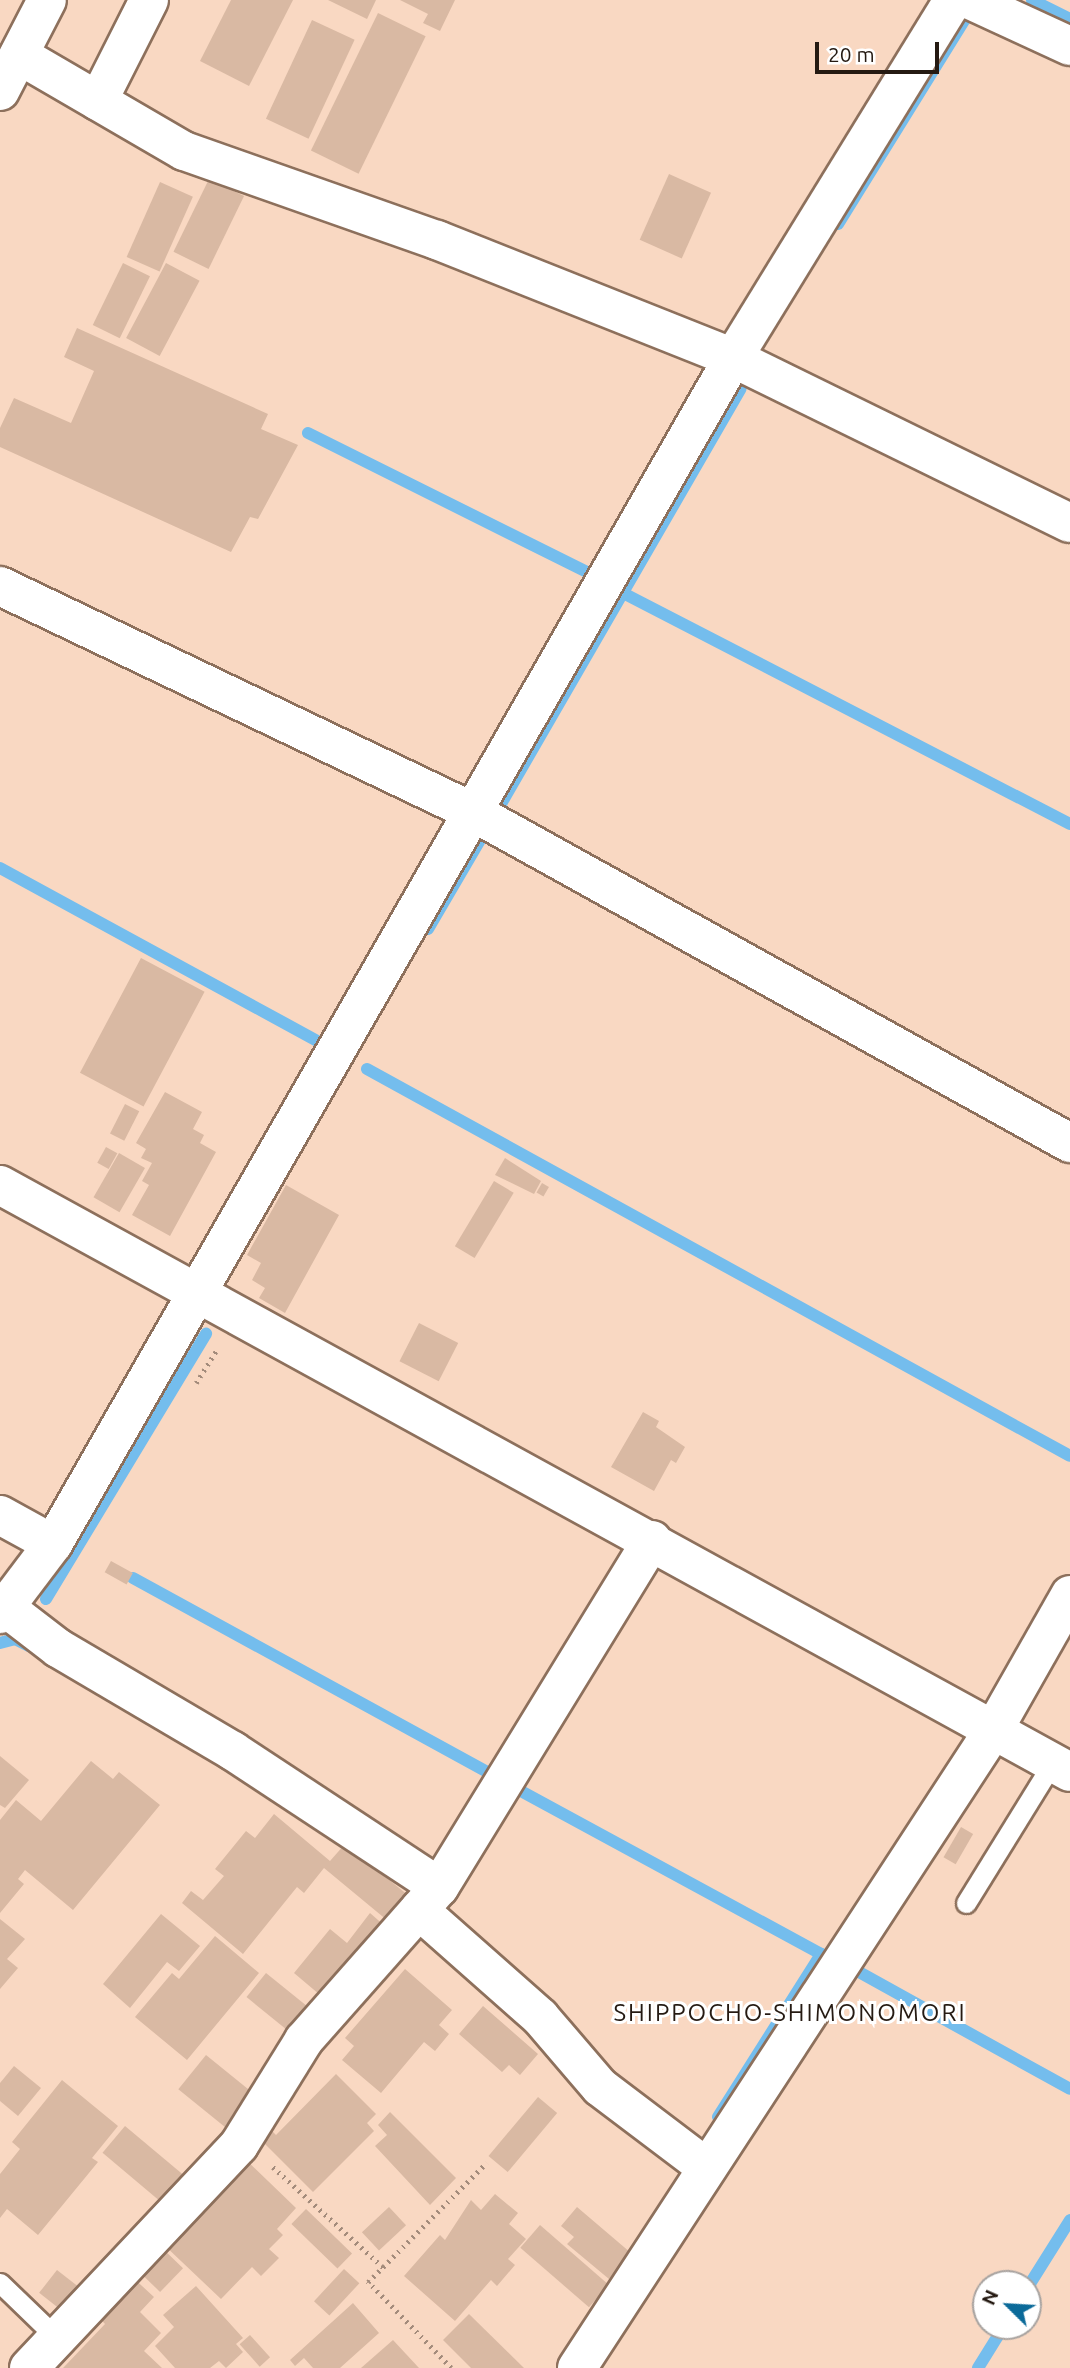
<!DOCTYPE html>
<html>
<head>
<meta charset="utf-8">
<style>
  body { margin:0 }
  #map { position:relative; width:1070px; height:2368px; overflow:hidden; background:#f9d8c2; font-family:Ubuntu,sans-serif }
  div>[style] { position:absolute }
  .stream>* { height:12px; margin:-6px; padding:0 6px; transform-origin:6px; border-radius:6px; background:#74bded }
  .building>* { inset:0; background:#d9b9a3; transform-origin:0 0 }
  .path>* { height:4.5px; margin-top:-2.25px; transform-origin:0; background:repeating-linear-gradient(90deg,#a38b7b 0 2px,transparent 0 7px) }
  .roads { filter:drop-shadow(2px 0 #8d705c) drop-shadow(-2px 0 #8d705c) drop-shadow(0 2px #8d705c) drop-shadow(0 -2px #8d705c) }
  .lane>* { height:19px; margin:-9.5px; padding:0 9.5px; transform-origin:9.5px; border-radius:9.5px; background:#fff }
  .street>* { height:38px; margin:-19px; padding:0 19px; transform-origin:19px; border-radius:19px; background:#fff }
  .secondary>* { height:38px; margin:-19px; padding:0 19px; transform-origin:19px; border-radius:19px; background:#fff }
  span { translate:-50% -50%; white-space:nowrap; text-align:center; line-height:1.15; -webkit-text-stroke:6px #fff; paint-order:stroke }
  .quarter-label { font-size:24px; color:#251a12; letter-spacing:2px }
  .north { position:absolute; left:972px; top:2270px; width:70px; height:70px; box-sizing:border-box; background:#fff; border:2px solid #a8a3a0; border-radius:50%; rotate:294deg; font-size:19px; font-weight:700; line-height:28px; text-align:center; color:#251a12 }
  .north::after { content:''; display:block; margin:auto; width:24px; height:32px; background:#0b6a99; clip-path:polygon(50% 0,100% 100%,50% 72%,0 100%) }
  .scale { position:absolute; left:815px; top:42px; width:124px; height:32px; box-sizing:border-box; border:4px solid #251a12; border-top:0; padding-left:9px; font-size:21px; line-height:24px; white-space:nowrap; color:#251a12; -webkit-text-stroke:5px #fff; paint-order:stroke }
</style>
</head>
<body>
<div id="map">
  <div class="stream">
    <div style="left:1032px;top:0;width:42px;rotate:26.6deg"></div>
    <div style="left:838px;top:224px;width:251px;rotate:-58.2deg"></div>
    <div style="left:308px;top:433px;width:312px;rotate:26.5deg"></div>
    <div style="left:623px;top:593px;width:503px;rotate:27.33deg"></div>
    <div style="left:498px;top:809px;width:485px;rotate:-60deg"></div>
    <div style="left:0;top:868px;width:366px;rotate:28.6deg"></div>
    <div style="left:428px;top:929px;width:111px;rotate:-59.7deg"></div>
    <div style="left:367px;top:1069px;width:802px;rotate:28.83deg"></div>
    <div style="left:133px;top:1578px;width:418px;rotate:28.7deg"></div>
    <div style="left:46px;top:1599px;width:310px;rotate:-58.9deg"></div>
    <div style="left:0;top:1643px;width:16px;rotate:-15deg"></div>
    <div style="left:15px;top:1639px;width:16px;rotate:27deg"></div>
    <div style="left:519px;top:1790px;width:349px;rotate:28.5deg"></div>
    <div style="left:859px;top:1972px;width:241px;rotate:29deg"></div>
    <div style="left:718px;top:2117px;width:193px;rotate:-57.7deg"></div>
    <div style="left:1028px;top:2287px;width:79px;rotate:-57.9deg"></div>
    <div style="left:978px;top:2368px;width:49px;rotate:-58.2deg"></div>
  </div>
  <div class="building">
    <div style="clip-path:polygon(231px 0,293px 0,249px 86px,200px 61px)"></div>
    <div style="clip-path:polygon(328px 0,376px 0,367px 19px)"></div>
    <div style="clip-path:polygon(400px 0,455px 0,440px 31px,423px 23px,428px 14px)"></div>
    <div style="left:378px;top:13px;width:53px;height:153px;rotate:26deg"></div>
    <div style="left:312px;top:20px;width:47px;height:109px;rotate:25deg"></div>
    <div style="left:669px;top:174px;width:46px;height:72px;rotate:24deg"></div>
    <div style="left:209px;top:179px;width:39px;height:81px;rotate:26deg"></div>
    <div style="left:160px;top:182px;width:36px;height:82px;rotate:24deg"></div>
    <div style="left:123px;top:263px;width:30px;height:69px;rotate:26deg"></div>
    <div style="left:166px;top:263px;width:38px;height:85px;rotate:28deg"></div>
    <div style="clip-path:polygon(77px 328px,268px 414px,261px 429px,298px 445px,258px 519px,250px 517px,231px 552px,0 447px,0 428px,14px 398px,71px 423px,94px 371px,64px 357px)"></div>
    <div style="left:141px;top:958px;width:72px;height:130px;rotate:28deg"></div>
    <div style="clip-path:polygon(165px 1092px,202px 1112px,193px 1129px,204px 1135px,200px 1143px,216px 1152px,170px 1236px,132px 1215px,149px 1185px,142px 1181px,152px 1163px,141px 1158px,146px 1149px,136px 1143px)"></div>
    <div style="left:125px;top:1104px;width:16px;height:33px;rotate:27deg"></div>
    <div style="left:106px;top:1147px;width:13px;height:18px;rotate:29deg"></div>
    <div style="left:119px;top:1153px;width:30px;height:51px;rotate:30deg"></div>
    <div style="clip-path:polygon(505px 1158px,541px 1181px,534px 1194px,495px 1175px)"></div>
    <div style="left:494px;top:1181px;width:23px;height:76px;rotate:31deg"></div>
    <div style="left:542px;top:1183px;width:8px;height:11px;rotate:30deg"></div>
    <div style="clip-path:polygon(286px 1185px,339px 1215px,285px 1313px,259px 1298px,265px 1288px,252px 1280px,261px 1263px,247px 1255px)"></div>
    <div style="left:419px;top:1323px;width:44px;height:43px;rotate:27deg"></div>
    <div style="clip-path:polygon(643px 1412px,659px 1421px,656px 1427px,685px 1447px,676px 1463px,671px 1460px,654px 1491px,611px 1467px)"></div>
    <div style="left:111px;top:1561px;width:25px;height:13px;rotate:29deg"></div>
    <div style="clip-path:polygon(0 1756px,29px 1780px,5px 1808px,0 1805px)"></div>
    <div style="clip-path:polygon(91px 1761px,113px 1779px,119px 1772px,160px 1805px,73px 1910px,25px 1870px,18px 1879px,24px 1884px,0 1913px,0 1820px,16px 1800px,41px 1821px)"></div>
    <div style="clip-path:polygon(274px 1814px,330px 1861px,345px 1844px,409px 1896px,388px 1921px,324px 1868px,304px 1893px,297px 1887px,243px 1954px,182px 1903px,191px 1891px,203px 1900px,224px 1876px,215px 1869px,246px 1831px,255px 1838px)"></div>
    <div style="left:961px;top:1827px;width:14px;height:35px;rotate:30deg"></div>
    <div style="clip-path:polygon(370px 1913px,386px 1927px,326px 2000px,294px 1973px,330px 1929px,347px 1943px)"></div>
    <div style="clip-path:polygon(161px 1914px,200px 1946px,179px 1971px,167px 1962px,130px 2008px,103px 1984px)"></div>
    <div style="clip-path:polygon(0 1919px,25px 1939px,7px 1959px,18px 1968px,0 1989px)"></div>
    <div style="clip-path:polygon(215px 1936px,259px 1973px,187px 2060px,135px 2017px,172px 1973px,179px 1979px)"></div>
    <div style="clip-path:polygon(405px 1969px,452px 2010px,439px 2025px,449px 2034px,435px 2051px,424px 2042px,381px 2093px,342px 2060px,354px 2046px,345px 2038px)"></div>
    <div style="left:266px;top:1973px;width:55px;height:31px;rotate:39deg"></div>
    <div style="clip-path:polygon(483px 2006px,538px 2054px,520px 2075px,509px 2065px,502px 2072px,459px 2034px)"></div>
    <div style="left:206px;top:2055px;width:70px;height:44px;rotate:39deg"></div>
    <div style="clip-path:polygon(14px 2066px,41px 2088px,18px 2116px,0 2101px,0 2083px)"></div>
    <div style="clip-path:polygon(336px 2074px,376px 2114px,367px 2123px,374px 2131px,313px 2192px,258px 2137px,268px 2127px,276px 2135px)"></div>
    <div style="clip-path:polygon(62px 2080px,118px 2126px,92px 2158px,98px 2162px,38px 2235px,7px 2209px,0 2218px,0 2174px,20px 2149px,12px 2142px)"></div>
    <div style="left:538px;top:2097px;width:25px;height:77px;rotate:40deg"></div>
    <div style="clip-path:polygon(390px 2112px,456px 2178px,430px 2205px,375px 2146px,387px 2135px,378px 2125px)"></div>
    <div style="left:125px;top:2126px;width:83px;height:35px;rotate:40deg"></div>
    <div style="clip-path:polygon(243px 2157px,296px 2208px,277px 2229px,283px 2235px,269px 2249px,279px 2258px,261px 2276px,252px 2267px,221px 2299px,162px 2243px)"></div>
    <div style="clip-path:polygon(495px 2194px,518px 2213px,509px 2224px,526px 2239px,508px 2259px,515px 2265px,497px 2286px,491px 2280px,455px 2321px,404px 2276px,440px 2235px,445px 2240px,471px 2200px,481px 2210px)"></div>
    <div style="left:389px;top:2207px;width:25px;height:37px;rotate:47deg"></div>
    <div style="clip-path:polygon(577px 2207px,631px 2253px,609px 2279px,567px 2244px,574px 2237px,561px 2226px)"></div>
    <div style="left:306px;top:2209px;width:64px;height:21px;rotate:44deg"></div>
    <div style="left:540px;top:2225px;width:91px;height:30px;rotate:41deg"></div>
    <div style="left:160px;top:2246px;width:32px;height:33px;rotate:44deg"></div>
    <div style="left:344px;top:2269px;width:21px;height:44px;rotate:43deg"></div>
    <div style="left:57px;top:2270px;width:37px;height:29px;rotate:38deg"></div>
    <div style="clip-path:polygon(129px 2274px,154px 2297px,140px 2312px,161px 2333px,144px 2351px,162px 2368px,63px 2368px,105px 2324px,93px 2311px)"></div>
    <div style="clip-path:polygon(196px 2286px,243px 2338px,236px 2344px,243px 2352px,226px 2368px,219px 2361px,210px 2368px,175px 2368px,155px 2346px,174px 2327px,163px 2315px)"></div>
    <div style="clip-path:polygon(353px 2303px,379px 2333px,340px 2368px,313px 2368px,304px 2358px,295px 2366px,290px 2360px)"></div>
    <div style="clip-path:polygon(469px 2314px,524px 2368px,471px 2368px,443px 2340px)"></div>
    <div style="left:250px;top:2335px;width:30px;height:14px;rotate:48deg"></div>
    <div style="clip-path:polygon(393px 2340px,419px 2368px,361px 2368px)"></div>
  </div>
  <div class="path">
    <div style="left:196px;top:1383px;width:40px;rotate:-58deg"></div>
    <div style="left:273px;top:2167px;width:149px;rotate:42.3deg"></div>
    <div style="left:451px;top:2368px;width:120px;rotate:-134deg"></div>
    <div style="left:368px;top:2282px;width:168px;rotate:-45.2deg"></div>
  </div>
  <div class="roads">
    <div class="lane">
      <div style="left:966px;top:1903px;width:166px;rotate:-58.3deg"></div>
      <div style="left:0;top:2283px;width:79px;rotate:44deg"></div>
    </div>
    <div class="street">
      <div style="left:970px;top:0;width:110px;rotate:24.7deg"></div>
      <div style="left:19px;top:55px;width:191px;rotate:30.2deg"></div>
      <div style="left:184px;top:151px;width:268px;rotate:19.4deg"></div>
      <div style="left:437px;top:240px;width:319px;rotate:21.7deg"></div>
      <div style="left:733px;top:358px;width:375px;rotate:26.1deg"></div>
      <div style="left:98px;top:101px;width:113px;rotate:-63.2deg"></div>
      <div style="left:0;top:586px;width:522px;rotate:25.53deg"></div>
      <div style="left:471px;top:811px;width:685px;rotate:29deg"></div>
      <div style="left:0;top:1515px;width:60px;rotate:28.7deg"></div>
      <div style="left:652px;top:1540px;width:407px;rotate:121.5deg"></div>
      <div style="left:439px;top:1887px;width:30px;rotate:131deg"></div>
      <div style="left:419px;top:1910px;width:162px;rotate:41.5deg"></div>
      <div style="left:540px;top:2017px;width:92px;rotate:49.4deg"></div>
      <div style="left:600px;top:2087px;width:134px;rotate:37.1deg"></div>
      <div style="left:6px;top:1608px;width:66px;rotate:37.6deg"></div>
      <div style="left:58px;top:1648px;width:203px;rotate:30.5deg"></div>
      <div style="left:233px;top:1751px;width:247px;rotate:33.4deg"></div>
      <div style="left:0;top:1614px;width:88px;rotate:-52.9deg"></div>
      <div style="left:53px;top:1544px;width:1367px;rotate:-60.17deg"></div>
      <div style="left:733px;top:358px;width:420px;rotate:-58.4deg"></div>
      <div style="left:29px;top:2368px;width:306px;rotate:-46.7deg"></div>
      <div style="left:239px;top:2145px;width:123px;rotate:-58.2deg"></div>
      <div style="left:304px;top:2040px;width:174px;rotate:-48.5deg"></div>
      <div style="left:577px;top:2368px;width:763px;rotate:-56.87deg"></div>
      <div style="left:994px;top:1729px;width:154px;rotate:-60.4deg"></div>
    </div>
    <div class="secondary">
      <div style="left:0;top:91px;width:102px;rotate:-62.7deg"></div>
      <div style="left:0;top:1185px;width:1220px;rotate:28.75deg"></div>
    </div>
  </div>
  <div class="quarter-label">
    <span style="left:790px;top:2013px">SHIPPOCHO-SHIMONOMORI</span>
  </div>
  <div class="north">N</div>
  <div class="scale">20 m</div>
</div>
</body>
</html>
